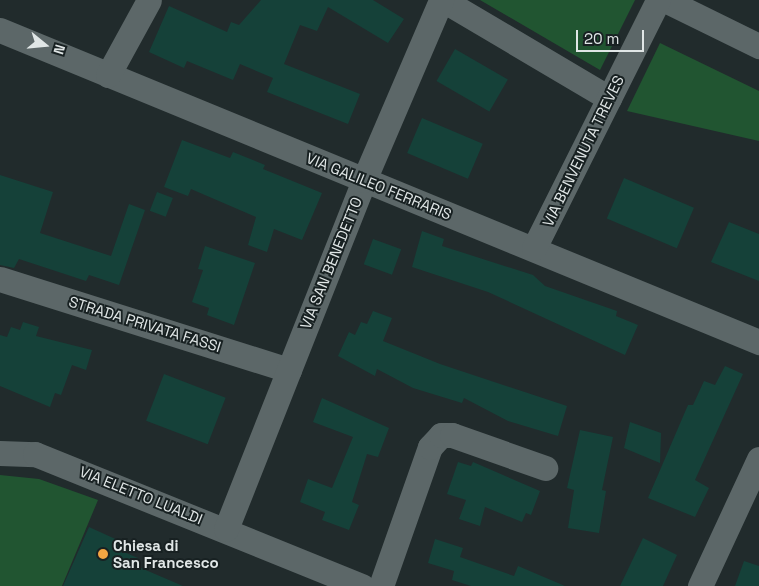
<!DOCTYPE html>
<html>
<head>
<meta charset="utf-8">
<style>
  body { margin:0 }
  #map { position:relative; width:759px; height:586px; overflow:hidden; background:#212b2c; font-family:"Space Grotesk",sans-serif }
  div>[style] { position:absolute }
  .green>* { inset:0; background:#215531 }
  .building>* { inset:0; background:#154139; transform-origin:0 0 }
  .minor>* { height:25px; margin:-12.5px; padding:0 12.5px; transform-origin:12.5px; border-radius:12.5px; background:#5c6768 }
  .dots>* { width:14px; height:14px; translate:-50% -50%; box-sizing:border-box; border:2px solid #182122; border-radius:50% }
  span { translate:-50% -50%; white-space:nowrap; text-align:center; line-height:1.15; -webkit-text-stroke:4px #182122; paint-order:stroke }
  .street-label { font-size:15px; color:#e0e6e6 }
  .poi-label { font-size:15px; color:#e0e6e6; font-weight:700 }
  .left { translate:0 -50%; text-align:left }
  .north { position:absolute; left:20px; top:20px; width:50px; height:50px; -webkit-text-stroke:4px #182122; paint-order:stroke; rotate:107deg; font-size:14px; font-weight:700; line-height:20px; text-align:center; color:#e0e6e6 }
  .north::after { content:''; display:block; margin:auto; width:18px; height:22px; background:#e0e6e6; clip-path:polygon(50% 0,100% 100%,50% 72%,0 100%) }
  .scale { position:absolute; left:576px; top:30px; width:68px; height:22px; box-sizing:border-box; border:2px solid #e0e6e6; border-top:0; padding-left:6px; font-size:15px; line-height:18px; white-space:nowrap; color:#e0e6e6; -webkit-text-stroke:4px #182122; paint-order:stroke }
</style>
</head>
<body>
<div id="map">
  <div class="green">
    <div style="clip-path:polygon(480px 0,635px 0,600px 70px)"></div>
    <div style="clip-path:polygon(660px 43px,759px 91px,759px 141px,627px 111px)"></div>
    <div style="clip-path:polygon(0 475px,39px 479px,98px 500px,62px 586px,0 586px)"></div>
  </div>
  <div class="building">
    <div style="clip-path:polygon(261px 0,373px 0,404px 19px,388px 43px,328px 7px,317px 31px,300px 25px,284px 64px,360px 94px,348px 124px,267px 92px,273px 78px,240px 64px,233px 80px,187px 61px,184px 68px,149px 52px,169px 6px,227px 32px,231px 22px,239px 25px)"></div>
    <div style="left:455px;top:49px;width:61px;height:37px;rotate:30deg"></div>
    <div style="left:422px;top:118px;width:66px;height:38px;rotate:23deg"></div>
    <div style="clip-path:polygon(182px 140px,230px 158px,233px 152px,265px 165px,263px 169px,322px 193px,302px 240px,274px 229px,267px 252px,248px 245px,256px 217px,191px 189px,188px 196px,164px 187px)"></div>
    <div style="clip-path:polygon(0 175px,53px 192px,40px 233px,111px 256px,129px 204px,145px 210px,119px 285px,89px 275px,86px 281px,19px 259px,14px 268px,0 265px)"></div>
    <div style="left:624px;top:178px;width:76px;height:44px;rotate:23deg"></div>
    <div style="left:157px;top:192px;width:17px;height:20px;rotate:21deg"></div>
    <div style="clip-path:polygon(729px 222px,759px 234px,759px 281px,711px 262px)"></div>
    <div style="clip-path:polygon(422px 231px,444px 239px,442px 246px,533px 275px,545px 286px,617px 311px,616px 316px,638px 325px,625px 355px,488px 292px,412px 267px)"></div>
    <div style="left:373px;top:239px;width:30px;height:27px;rotate:20deg"></div>
    <div style="clip-path:polygon(205px 246px,255px 263px,234px 325px,207px 315px,209px 308px,192px 302px,203px 270px,198px 269px)"></div>
    <div style="clip-path:polygon(373px 311px,392px 318px,383px 341px,440px 364px,567px 406px,558px 436px,508px 421px,464px 398px,462px 403px,413px 388px,377px 369px,375px 376px,338px 356px,349px 332px,355px 335px,361px 322px,367px 324px)"></div>
    <div style="clip-path:polygon(23px 322px,39px 327px,36px 336px,92px 350px,86px 370px,72px 365px,61px 395px,55px 393px,50px 407px,0 386px,0 335px,7px 337px,11px 327px,20px 330px)"></div>
    <div style="clip-path:polygon(725px 366px,743px 374px,695px 480px,709px 488px,695px 517px,648px 498px,688px 405px,693px 405px,704px 381px,715px 385px)"></div>
    <div style="left:164px;top:374px;width:66px;height:50px;rotate:21deg"></div>
    <div style="clip-path:polygon(322px 398px,389px 428px,378px 457px,367px 454px,352px 502px,359px 505px,349px 530px,322px 520px,325px 512px,300px 502px,308px 479px,332px 488px,353px 437px,313px 422px)"></div>
    <div style="clip-path:polygon(630px 422px,661px 433px,660px 463px,624px 448px)"></div>
    <div style="clip-path:polygon(580px 430px,613px 437px,602px 490px,606px 491px,599px 533px,568px 528px,574px 490px,567px 488px)"></div>
    <div style="clip-path:polygon(458px 462px,471px 466px,473px 462px,540px 491px,531px 515px,526px 513px,522px 522px,485px 507px,480px 526px,459px 519px,466px 500px,447px 494px)"></div>
    <div style="clip-path:polygon(89px 527px,122px 542px,119px 550px,138px 558px,134px 565px,183px 586px,63px 586px)"></div>
    <div style="clip-path:polygon(643px 538px,677px 555px,663px 586px,620px 586px)"></div>
    <div style="clip-path:polygon(435px 539px,463px 548px,460px 557px,514px 576px,518px 566px,565px 586px,471px 586px,452px 580px,454px 571px,428px 563px)"></div>
    <div style="clip-path:polygon(744px 561px,759px 566px,759px 586px,735px 586px)"></div>
  </div>
  <div class="minor">
    <div style="left:443px;top:0;width:193px;rotate:30.6deg"></div>
    <div style="left:665px;top:0;width:105px;rotate:26.1deg"></div>
    <div style="left:0;top:30px;width:821px;rotate:22.35deg"></div>
    <div style="left:108px;top:75px;width:85px;rotate:-61.3deg"></div>
    <div style="left:534px;top:248px;width:277px;rotate:-63.4deg"></div>
    <div style="left:0;top:279px;width:303px;rotate:17.5deg"></div>
    <div style="left:0;top:453px;width:35px;rotate:2deg"></div>
    <div style="left:35px;top:454px;width:353px;rotate:22deg"></div>
    <div style="left:226px;top:529px;width:375px;rotate:-68.4deg"></div>
    <div style="left:364px;top:180px;width:196px;rotate:-66.8deg"></div>
    <div style="left:381px;top:586px;width:147px;rotate:-70.6deg"></div>
    <div style="left:430px;top:447px;width:16px;rotate:-47deg"></div>
    <div style="left:441px;top:435px;width:11px"></div>
    <div style="left:452px;top:435px;width:99px;rotate:19.5deg"></div>
    <div style="left:700px;top:586px;width:140px;rotate:-65.1deg"></div>
  </div>
  <div class="dots">
    <div style="left:103px;top:554px;background:#f3a442"></div>
  </div>
  <div class="street-label">
    <span style="left:583px;top:151px;rotate:-64deg">VIA BENVENUTA TREVES</span>
    <span style="left:379px;top:186px;rotate:22deg">VIA GALILEO FERRARIS</span>
    <span style="left:331px;top:263px;rotate:-68deg">VIA SAN BENEDETTO</span>
    <span style="left:145px;top:324px;rotate:17deg">STRADA PRIVATA FASSI</span>
    <span style="left:141px;top:495px;rotate:22deg">VIA ELETTO LUALDI</span>
  </div>
  <div class="poi-label">
    <span class="left" style="left:113px;top:554px">Chiesa di<br>San Francesco</span>
  </div>
  <div class="north">N</div>
  <div class="scale">20 m</div>
</div>
</body>
</html>
